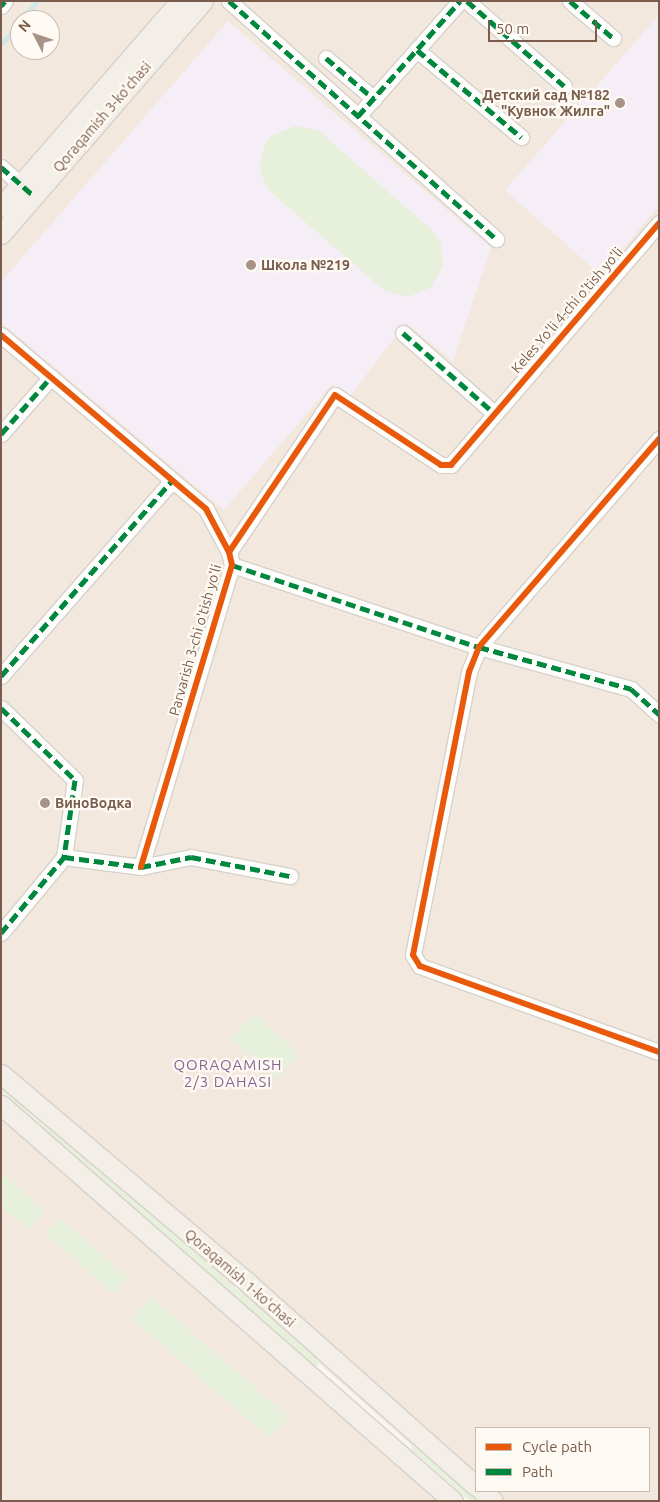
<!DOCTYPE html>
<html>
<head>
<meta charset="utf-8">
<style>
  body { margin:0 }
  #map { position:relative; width:660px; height:1502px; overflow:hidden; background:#f9f5f0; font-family:Ubuntu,sans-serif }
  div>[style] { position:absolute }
  .residential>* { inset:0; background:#f2e8de }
  .education>* { inset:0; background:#f6eef6 }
  .green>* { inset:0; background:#e7f0db; transform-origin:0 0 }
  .stream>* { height:4.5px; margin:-2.25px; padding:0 2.25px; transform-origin:2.25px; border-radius:2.25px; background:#d0e8ea }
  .roads { filter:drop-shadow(1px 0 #d7d1cb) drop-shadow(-1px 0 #d7d1cb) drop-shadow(0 1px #d7d1cb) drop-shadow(0 -1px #d7d1cb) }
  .minor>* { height:15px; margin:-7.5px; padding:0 7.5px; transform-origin:7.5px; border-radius:7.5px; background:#fefefd }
  .major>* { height:19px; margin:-9.5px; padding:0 9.5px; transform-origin:9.5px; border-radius:9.5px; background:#f3eee8 }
  .quiet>* { height:5px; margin-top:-2.5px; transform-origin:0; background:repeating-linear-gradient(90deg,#00873e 0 10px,transparent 0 15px) }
  .cycleway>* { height:6px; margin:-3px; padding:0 3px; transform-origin:3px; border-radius:3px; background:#e8590c }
  .dots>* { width:14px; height:14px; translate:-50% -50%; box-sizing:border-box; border:2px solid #fffaf3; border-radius:50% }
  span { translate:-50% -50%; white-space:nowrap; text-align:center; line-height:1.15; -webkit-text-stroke:4.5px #fffaf3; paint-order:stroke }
  .poi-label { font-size:14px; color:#7a5c4d; font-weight:700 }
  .right { translate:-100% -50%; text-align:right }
  .left { translate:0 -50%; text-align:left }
  .street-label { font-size:14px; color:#7a5c4d }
  .neighbourhood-label { font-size:15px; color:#846695; letter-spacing:1px }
  .frame { position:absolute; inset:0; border:2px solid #7a5c4d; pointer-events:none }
  .legend { position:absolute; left:475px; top:1427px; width:175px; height:65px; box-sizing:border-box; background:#fffaf3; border:1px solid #cabbb1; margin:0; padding:6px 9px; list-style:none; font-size:15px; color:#7a5c4d }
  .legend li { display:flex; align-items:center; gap:10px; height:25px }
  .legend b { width:25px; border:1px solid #cabbb1 }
  .north { position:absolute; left:10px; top:10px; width:50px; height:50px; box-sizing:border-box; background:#fffaf3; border:1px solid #cabbb1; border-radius:50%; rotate:311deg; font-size:14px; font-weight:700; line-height:20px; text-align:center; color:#7a5c4d }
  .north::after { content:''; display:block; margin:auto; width:18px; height:22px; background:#a69286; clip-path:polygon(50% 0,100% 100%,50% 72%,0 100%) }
  .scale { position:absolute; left:488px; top:20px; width:109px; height:22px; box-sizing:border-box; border:2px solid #7a5c4d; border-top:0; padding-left:6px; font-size:15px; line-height:18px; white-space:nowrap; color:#7a5c4d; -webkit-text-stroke:4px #fffaf3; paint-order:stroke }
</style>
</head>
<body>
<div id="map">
  <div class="residential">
    <div style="clip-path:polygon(evenodd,1px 1px,659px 1px,659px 1501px,475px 1501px,238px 1292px,245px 1284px,241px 1280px,232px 1291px,1px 1086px,1px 1px,20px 20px,50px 20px,50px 50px,20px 50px,20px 20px,1px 1px,476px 1428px,649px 1428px,649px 1491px,476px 1491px,476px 1428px)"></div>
    <div style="clip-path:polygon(1px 1105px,453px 1501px,1px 1501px)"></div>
  </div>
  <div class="education">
    <div style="clip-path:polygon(659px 15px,659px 206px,610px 264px,597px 272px,505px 190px)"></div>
    <div style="clip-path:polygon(228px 21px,491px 248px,453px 361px,406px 323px,350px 396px,332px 384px,224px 510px,1px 322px,1px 282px)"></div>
  </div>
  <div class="green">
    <div style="clip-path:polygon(295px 126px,318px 130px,435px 233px,441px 243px,443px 267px,430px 288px,408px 297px,385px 291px,267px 189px,259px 167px,265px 144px,273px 135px)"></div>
    <div style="left:254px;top:1013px;width:61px;height:35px;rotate:42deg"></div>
    <div style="left:1px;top:1084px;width:423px;height:9px;rotate:41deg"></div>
    <div style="clip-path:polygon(1px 1172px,45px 1211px,29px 1230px,1px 1206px,1px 1200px,7px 1194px,1px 1188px)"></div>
    <div style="left:60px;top:1217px;width:91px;height:22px;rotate:42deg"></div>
    <div style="left:151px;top:1297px;width:183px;height:29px;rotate:41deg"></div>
    <div style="clip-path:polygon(412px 1443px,415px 1445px,479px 1501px,470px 1501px,411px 1449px)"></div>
  </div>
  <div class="stream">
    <div style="left:22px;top:20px;width:24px;rotate:-52deg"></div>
    <div style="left:1px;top:44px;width:29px;rotate:-49deg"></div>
  </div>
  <div class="roads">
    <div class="minor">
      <div style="left:229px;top:1px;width:358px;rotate:41.7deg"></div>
      <div style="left:467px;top:1px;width:129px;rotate:41.2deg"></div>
      <div style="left:570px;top:1px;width:57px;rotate:40.7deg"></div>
      <div style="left:1px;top:6px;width:6px;rotate:-51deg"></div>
      <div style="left:417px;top:50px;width:136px;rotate:39.9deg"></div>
      <div style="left:326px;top:58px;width:63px;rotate:40.5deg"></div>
      <div style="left:358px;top:116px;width:154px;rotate:-48.4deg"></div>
      <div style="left:1px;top:167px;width:38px;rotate:42deg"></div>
      <div style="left:403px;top:333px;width:121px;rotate:41.3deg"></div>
      <div style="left:1px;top:335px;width:269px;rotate:40.3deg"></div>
      <div style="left:206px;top:509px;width:49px;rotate:61.9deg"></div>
      <div style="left:229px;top:552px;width:13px;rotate:77deg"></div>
      <div style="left:232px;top:565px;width:315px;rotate:106.8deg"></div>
      <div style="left:1px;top:434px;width:76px;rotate:-48.7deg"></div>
      <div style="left:659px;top:439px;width:275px;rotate:130.9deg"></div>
      <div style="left:479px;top:647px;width:27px;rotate:112deg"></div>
      <div style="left:469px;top:672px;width:288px;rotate:101.2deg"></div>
      <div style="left:413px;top:955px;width:13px;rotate:58deg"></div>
      <div style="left:420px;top:966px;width:254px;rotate:19.8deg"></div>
      <div style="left:229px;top:552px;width:189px;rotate:-56deg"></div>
      <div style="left:335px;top:395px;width:127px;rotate:33.4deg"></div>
      <div style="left:441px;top:465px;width:10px"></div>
      <div style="left:451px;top:465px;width:319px;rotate:-49.3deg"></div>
      <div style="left:232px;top:565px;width:260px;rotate:18.4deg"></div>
      <div style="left:479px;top:647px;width:158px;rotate:15.4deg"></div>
      <div style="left:631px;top:689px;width:38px;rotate:42deg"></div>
      <div style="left:1px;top:676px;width:259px;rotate:-48.8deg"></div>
      <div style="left:1px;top:708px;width:103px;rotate:44.2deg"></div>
      <div style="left:75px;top:780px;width:78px;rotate:98.1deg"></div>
      <div style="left:64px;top:857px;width:78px;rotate:7.4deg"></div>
      <div style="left:141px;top:867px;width:51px;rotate:-11.3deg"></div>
      <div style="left:191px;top:857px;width:101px;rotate:10.9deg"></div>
      <div style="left:1px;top:933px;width:99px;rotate:-50.3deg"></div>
    </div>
    <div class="major">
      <div style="left:1px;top:207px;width:273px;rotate:-49deg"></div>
      <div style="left:1px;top:234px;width:308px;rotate:-49.1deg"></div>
      <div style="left:1px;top:1074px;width:324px;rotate:40.2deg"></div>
      <div style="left:248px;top:1283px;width:305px;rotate:41.7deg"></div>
      <div style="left:1px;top:1105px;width:601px;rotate:41.22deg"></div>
      <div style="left:482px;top:1491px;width:15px;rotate:42deg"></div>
    </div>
  </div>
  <div class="quiet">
    <div style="left:229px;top:1px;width:358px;rotate:41.7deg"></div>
    <div style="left:467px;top:1px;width:129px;rotate:41.2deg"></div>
    <div style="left:570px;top:1px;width:57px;rotate:40.7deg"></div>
    <div style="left:1px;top:6px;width:6px;rotate:-51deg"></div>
    <div style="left:417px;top:50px;width:136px;rotate:39.9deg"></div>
    <div style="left:326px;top:58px;width:63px;rotate:40.5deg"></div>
    <div style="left:358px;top:116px;width:154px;rotate:-48.4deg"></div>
    <div style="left:1px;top:167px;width:44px;rotate:41.3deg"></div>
    <div style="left:403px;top:333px;width:121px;rotate:41.3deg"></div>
    <div style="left:1px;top:434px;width:76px;rotate:-48.7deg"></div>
    <div style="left:232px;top:565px;width:260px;rotate:18.4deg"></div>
    <div style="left:479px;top:647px;width:158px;rotate:15.4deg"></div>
    <div style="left:631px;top:689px;width:38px;rotate:42deg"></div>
    <div style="left:1px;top:676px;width:259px;rotate:-48.8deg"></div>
    <div style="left:1px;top:708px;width:103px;rotate:44.2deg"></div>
    <div style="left:75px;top:780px;width:78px;rotate:98.1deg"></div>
    <div style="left:64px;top:857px;width:78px;rotate:7.4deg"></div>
    <div style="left:141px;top:867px;width:51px;rotate:-11.3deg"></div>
    <div style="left:191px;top:857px;width:101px;rotate:10.9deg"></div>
    <div style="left:1px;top:933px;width:99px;rotate:-50.3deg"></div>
  </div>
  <div class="cycleway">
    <div style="left:1px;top:335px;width:269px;rotate:40.3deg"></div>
    <div style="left:206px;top:509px;width:49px;rotate:61.9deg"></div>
    <div style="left:229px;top:552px;width:13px;rotate:77deg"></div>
    <div style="left:232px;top:565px;width:315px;rotate:106.8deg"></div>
    <div style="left:659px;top:439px;width:275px;rotate:130.9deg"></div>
    <div style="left:479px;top:647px;width:27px;rotate:112deg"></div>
    <div style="left:469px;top:672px;width:288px;rotate:101.2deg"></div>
    <div style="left:413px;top:955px;width:13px;rotate:58deg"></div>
    <div style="left:420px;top:966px;width:254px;rotate:19.8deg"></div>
    <div style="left:229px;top:552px;width:189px;rotate:-56deg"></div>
    <div style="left:335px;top:395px;width:127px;rotate:33.4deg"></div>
    <div style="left:441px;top:465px;width:10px"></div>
    <div style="left:451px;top:465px;width:319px;rotate:-49.3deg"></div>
  </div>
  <div class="dots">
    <div style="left:620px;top:103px;background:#a69286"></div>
    <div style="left:251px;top:265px;background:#a69286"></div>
    <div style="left:45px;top:803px;background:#a69286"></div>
  </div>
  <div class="poi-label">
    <span class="right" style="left:610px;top:103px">Детский сад №182<br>"Кувнок Жилга"</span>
    <span class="left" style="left:261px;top:265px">Школа №219</span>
    <span class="left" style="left:55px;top:803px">ВиноВодка</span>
  </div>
  <div class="street-label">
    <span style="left:102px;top:117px;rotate:-49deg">Qoraqamish 3-ko'chasi</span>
    <span style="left:567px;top:310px;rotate:-49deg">Keles Yo'li 4-chi o'tish yo'li</span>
    <span style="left:195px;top:640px;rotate:-74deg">Parvarish 3-chi o'tish yo'li</span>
    <span style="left:240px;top:1278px;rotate:41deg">Qoraqamish 1-koʻchasi</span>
  </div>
  <div class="neighbourhood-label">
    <span style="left:228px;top:1073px">QORAQAMISH<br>2/3 DAHASI</span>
  </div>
  <div class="frame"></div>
  <ul class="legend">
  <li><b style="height:6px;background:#e8590c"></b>Cycle path</li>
  <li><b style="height:6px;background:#00873e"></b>Path</li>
  </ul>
  <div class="north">N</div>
  <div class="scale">50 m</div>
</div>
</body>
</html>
